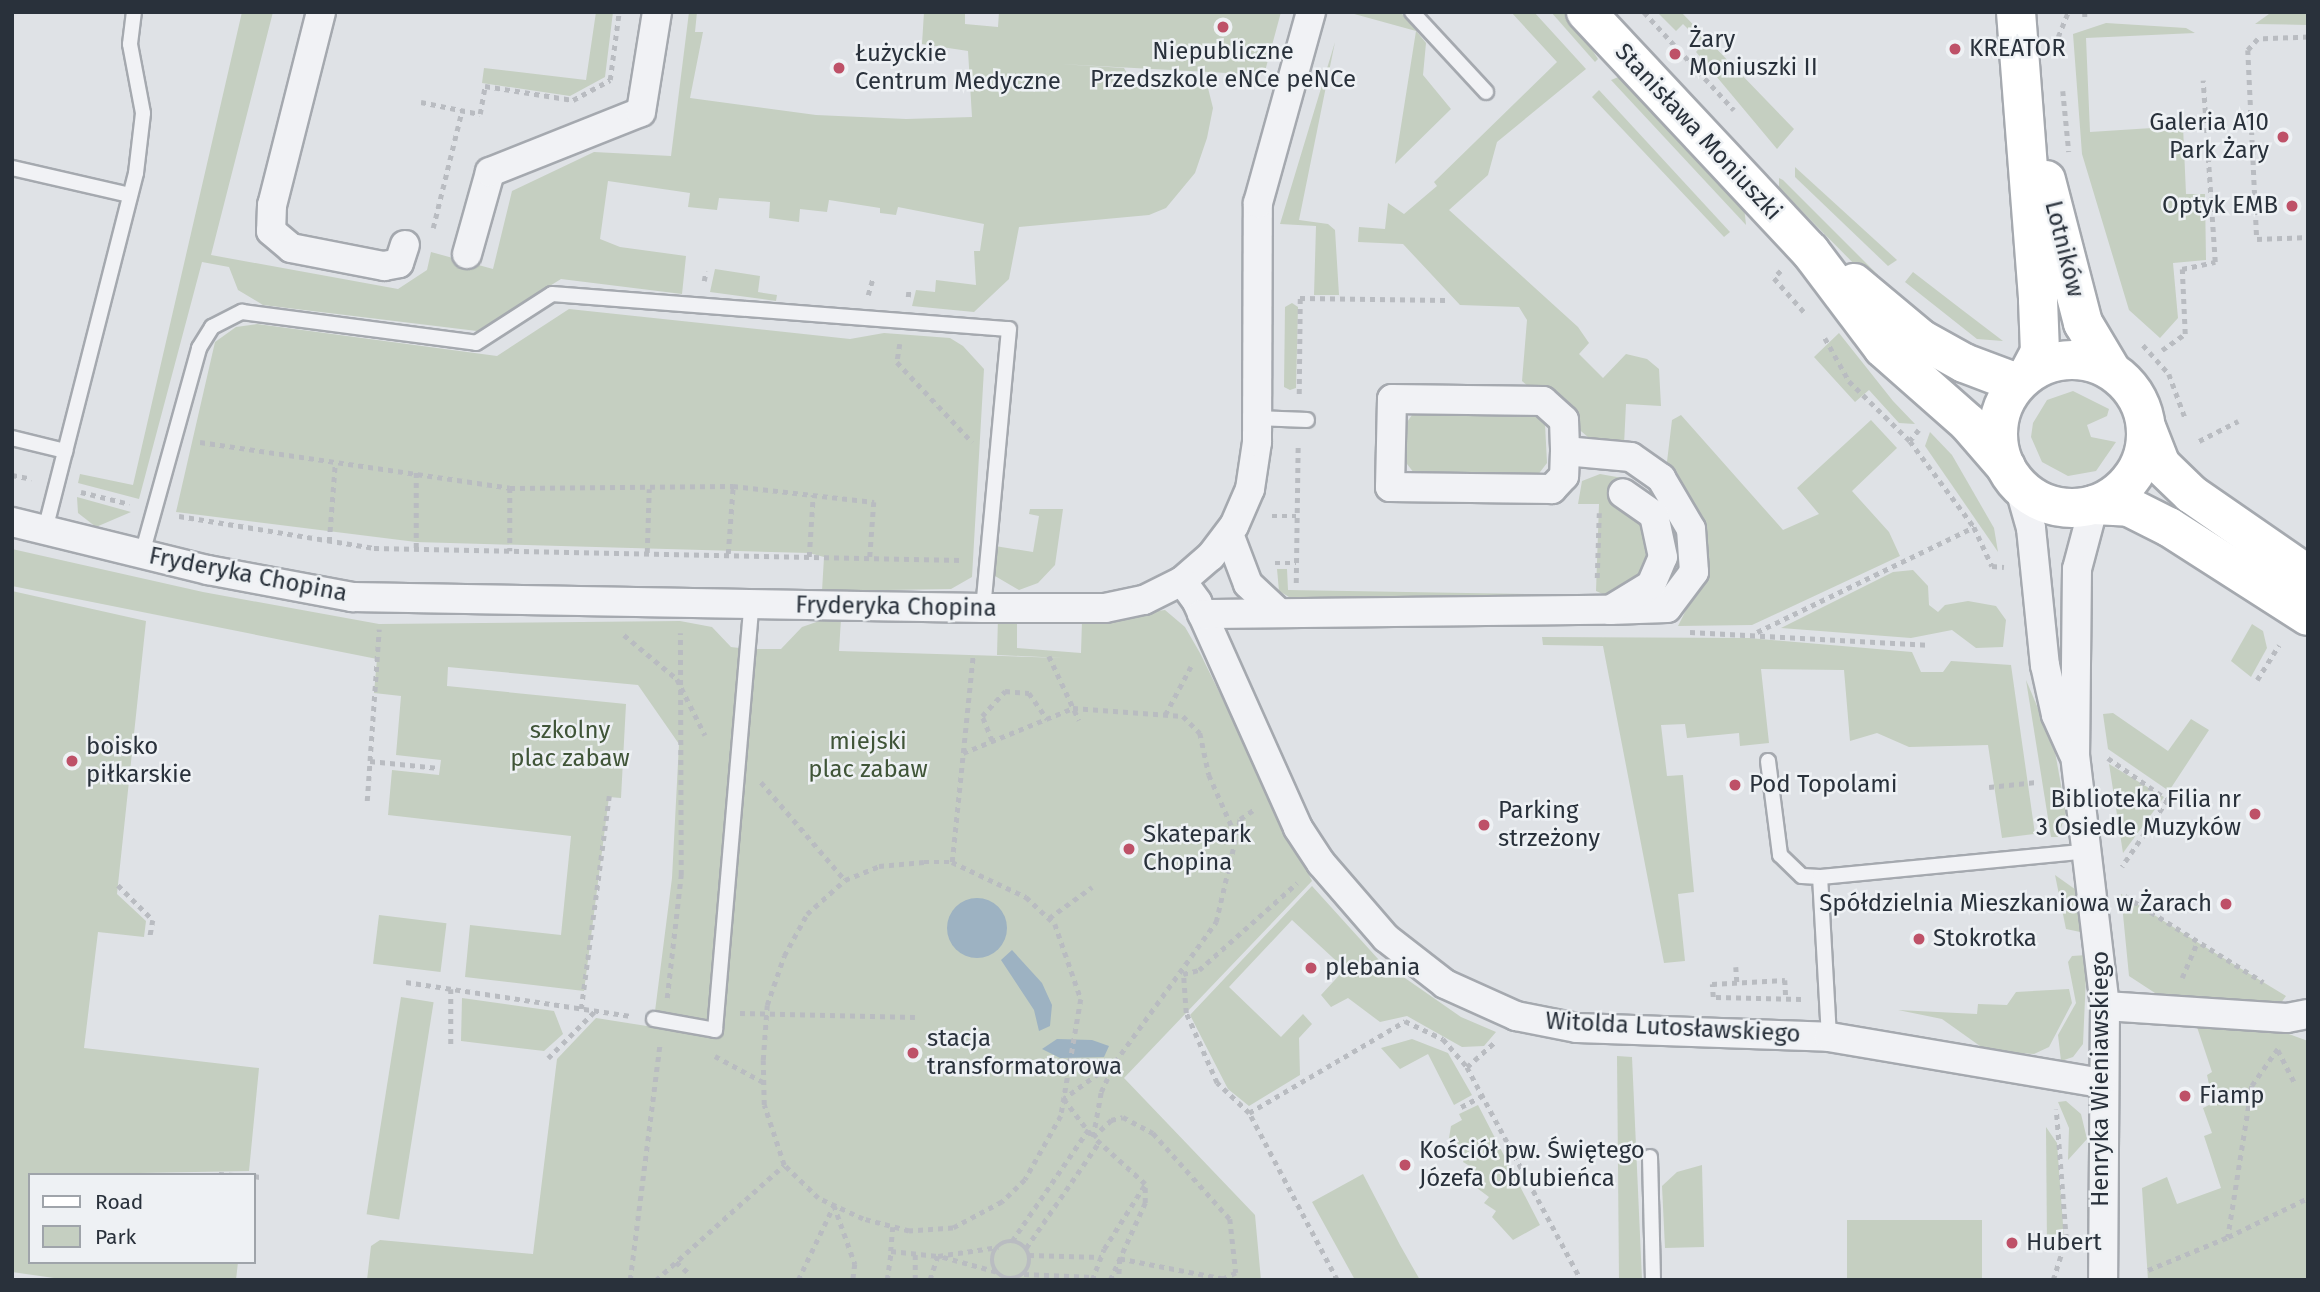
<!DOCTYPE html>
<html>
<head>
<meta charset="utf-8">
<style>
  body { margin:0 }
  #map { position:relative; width:2320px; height:1292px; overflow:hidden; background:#dfe2e6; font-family:"Fira Sans",sans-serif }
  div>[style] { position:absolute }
  .green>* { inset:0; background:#c5cfc1; transform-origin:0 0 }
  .water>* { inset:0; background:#9db2c2 }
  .round { border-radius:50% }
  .path>* { height:4.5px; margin-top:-2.25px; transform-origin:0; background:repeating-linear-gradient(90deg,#b9bcc1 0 5px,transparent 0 10px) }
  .path>.ring { margin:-2.25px; padding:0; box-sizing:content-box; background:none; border:4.5px solid #b9bcc1; border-radius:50% }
  .roads { filter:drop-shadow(2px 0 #a5a9af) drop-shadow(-2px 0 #a5a9af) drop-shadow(0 2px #a5a9af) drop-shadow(0 -2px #a5a9af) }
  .lane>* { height:14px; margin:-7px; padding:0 7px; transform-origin:7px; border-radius:7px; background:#f1f2f5 }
  .street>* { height:28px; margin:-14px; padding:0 14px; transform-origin:14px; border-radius:14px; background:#f1f2f5 }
  .secondary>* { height:38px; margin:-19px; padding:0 19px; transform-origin:19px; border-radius:19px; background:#fff }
  .secondary>.ring { margin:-19px; padding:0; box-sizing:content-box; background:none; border:38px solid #fff; border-radius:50% }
  .dots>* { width:19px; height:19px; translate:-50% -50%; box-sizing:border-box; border:4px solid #eef1f4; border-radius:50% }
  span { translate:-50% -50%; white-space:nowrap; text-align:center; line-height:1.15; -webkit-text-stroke:5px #eef1f4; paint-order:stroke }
  .poi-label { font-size:24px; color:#29313b }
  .left { translate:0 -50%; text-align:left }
  .right { translate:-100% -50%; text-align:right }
  .street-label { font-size:24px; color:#29313b }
  .park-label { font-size:24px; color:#405538 }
  .frame { position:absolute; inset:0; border:14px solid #29313b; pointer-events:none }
  .legend { position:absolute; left:28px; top:1173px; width:228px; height:91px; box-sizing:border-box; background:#eef1f4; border:2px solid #9fa4aa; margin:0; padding:9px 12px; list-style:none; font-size:21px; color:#29313b }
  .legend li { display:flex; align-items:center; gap:14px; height:35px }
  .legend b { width:35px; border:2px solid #9fa4aa }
</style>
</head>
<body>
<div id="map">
  <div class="green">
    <div style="clip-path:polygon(242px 12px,273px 12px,211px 255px,398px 289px,427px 270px,431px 252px,493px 269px,512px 191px,594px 152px,671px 156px,689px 12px,697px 12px,695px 32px,703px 32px,690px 98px,816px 115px,906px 119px,972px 117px,968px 51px,922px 44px,924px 12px,965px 12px,965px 24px,998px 27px,999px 12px,1281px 12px,1264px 75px,1060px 64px,1124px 68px,1131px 81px,1208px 88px,1213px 108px,1207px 138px,1195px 173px,1166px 208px,1149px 215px,1019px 227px,1009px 279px,974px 312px,912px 306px,916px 290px,935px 292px,936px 280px,976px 285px,974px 251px,980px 251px,984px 224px,898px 207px,896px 215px,880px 213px,880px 208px,829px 200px,827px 212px,800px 209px,799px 222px,769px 218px,770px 202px,719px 198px,717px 210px,688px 207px,690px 193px,608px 181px,600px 239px,620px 247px,686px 256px,682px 294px,561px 279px,477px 331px,263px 305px,238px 290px,229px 267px,202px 262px,139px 499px,78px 483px,80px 474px,133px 485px)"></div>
    <div style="clip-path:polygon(596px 12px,613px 12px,605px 77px,570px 96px,482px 83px,484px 68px,586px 80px)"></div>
    <div style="clip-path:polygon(1347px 12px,1400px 12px,1405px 17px,1426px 43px,1423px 75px,1451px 109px,1395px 164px,1416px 31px)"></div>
    <div style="clip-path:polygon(1511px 12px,1534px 12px,1586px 69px,1497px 142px,1488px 175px,1449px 210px,1578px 327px,1589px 343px,1579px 354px,1603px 378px,1626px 354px,1647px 359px,1659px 369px,1661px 406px,1626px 404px,1624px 445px,1595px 443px,1522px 381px,1527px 320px,1519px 307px,1460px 305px,1403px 244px,1358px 242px,1359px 227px,1385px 229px,1388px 203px,1404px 214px,1437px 186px,1434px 182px,1557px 62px)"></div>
    <div style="clip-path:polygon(1551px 12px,1568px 12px,1598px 59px,1595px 62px)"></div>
    <div style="clip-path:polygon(1657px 12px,1681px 12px,1794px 129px,1777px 149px,1696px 52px,1703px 44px,1683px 24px,1676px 31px)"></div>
    <div style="clip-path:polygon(2269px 14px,2308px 14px,2308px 25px,2255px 24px)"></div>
    <div style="clip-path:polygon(2106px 23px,2186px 28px,2195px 33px,2086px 38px,2090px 132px,2183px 126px,2186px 194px,2205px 194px,2206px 260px,2173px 263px,2178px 318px,2160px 338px,2129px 310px,2082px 154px,2073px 34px)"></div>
    <div style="clip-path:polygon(1335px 42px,1299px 220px,1328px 224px,1335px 230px,1339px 295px,1314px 295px,1316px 226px,1280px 224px)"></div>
    <div style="clip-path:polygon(1621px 76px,1744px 206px,1746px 225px,1611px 80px)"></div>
    <div style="clip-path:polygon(1599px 90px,1730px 232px,1724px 237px,1592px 97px)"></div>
    <div style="clip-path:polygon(1795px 167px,1897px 260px,1888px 266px,1795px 177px)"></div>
    <div style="clip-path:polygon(1779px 178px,1783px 180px,1878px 275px,1869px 279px,1779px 188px)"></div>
    <div style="clip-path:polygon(715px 269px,760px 276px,758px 292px,777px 295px,776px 301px,710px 292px)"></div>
    <div style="clip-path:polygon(1913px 272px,1961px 309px,2003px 341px,1977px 339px,1905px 282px)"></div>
    <div style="clip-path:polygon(1292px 303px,1298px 307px,1296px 388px,1290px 390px,1284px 387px,1285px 307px)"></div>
    <div style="clip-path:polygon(569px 309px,850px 339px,884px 333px,950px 338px,963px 346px,984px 369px,972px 577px,951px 589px,822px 591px,824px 557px,809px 553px,416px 542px,176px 512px,215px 342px,236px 327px,257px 324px,497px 356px)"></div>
    <div style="clip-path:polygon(1839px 333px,1893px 401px,1915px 424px,1899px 423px,1869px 390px,1855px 402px,1814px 357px)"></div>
    <div style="clip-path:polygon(2073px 391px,2109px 409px,2107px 416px,2087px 425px,2091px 437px,2116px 442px,2096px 471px,2068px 476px,2042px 462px,2031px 437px,2033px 423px,2047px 400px)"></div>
    <div style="clip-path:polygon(1529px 411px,1545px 424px,1547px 463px,1537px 476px,1414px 473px,1407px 464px,1405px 425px,1414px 412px)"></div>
    <div style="clip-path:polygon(1681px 415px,1783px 530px,1819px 514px,1797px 488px,1871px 420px,1897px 448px,1852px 491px,1889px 532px,1900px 556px,1752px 625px,1678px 626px,1706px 570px,1707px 549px,1696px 507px,1666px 470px,1672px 420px)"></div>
    <div style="clip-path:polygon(1930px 432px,1952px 455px,1994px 528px,1998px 552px,1925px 446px)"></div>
    <div style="clip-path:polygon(1600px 474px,1628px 479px,1619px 504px,1638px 515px,1653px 551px,1642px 576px,1607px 596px,1596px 591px,1599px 504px,1578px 504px,1582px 481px)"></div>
    <div style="clip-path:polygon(77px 497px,131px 512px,96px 527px,78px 513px)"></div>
    <div style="clip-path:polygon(1030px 509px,1063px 509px,1055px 565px,1038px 583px,1019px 590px,995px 576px,995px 546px,1033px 552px,1039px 516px,1029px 514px)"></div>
    <div style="clip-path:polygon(12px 549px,203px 592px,379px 624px,680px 621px,712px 627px,731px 647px,748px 649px,781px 649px,802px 627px,828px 618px,841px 619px,839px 651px,1063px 658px,997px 655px,998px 617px,1017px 620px,1017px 648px,1081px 653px,1082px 621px,1165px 610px,1185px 627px,1200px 653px,1312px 881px,1124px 1078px,1255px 1215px,1261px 1280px,367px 1280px,371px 1246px,380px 1240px,533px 1254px,557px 1059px,596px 1018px,653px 1027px,672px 878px,679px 744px,638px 685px,448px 667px,447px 686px,626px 704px,621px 798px,609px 797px,584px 991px,465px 977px,470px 925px,561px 935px,571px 836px,388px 815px,392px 770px,439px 775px,441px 760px,396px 755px,401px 696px,374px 693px,377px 659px,12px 586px)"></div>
    <div style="clip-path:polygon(1277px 569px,1287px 569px,1288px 590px,1578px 595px,1577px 601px,1294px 600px,1279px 591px)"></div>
    <div style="clip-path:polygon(1913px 570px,1928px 586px,1929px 605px,1938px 612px,1945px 605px,1968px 601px,1996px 606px,2006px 620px,2003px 647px,1976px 648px,1952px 630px,1911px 638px,1781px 628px,1893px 572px)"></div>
    <div style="clip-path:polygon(12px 591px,146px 621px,117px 894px,146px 921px,144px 937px,98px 932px,84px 1048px,259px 1068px,249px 1171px,30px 1175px,30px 1262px,238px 1262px,236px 1280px,68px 1280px,12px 1272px)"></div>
    <div style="clip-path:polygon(2252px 624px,2263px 631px,2267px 648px,2251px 677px,2231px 661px)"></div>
    <div style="clip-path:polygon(1542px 637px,1749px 638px,1912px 652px,1921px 672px,1943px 672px,1951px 661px,2011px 665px,2035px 834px,2002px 838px,1988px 745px,1909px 747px,1877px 733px,1850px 741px,1844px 670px,1761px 669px,1769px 743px,1740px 746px,1739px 733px,1687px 738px,1685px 724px,1661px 725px,1667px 776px,1683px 775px,1694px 892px,1678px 894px,1685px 961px,1664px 963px,1603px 646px,1543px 645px)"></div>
    <div style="clip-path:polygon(2026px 680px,2054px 746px,2066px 813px,2058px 837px,2051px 837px)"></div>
    <div style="clip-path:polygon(2113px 713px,2168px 751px,2191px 719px,2209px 730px,2169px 791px,2108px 749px,2103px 714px)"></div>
    <div style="clip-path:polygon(2109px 764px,2164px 797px,2123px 853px)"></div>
    <div style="clip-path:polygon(2055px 875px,2079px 892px,2085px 933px,2066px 929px)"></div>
    <div style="clip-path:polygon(1312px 886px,1379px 960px,1461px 1017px,1496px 1032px,1484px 1046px,1462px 1047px,1407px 1016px,1380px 1022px,1348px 998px,1331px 1007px,1321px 995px,1345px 969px,1292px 920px,1229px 987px,1281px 1037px,1303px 1014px,1312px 1024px,1299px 1038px,1300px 1075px,1249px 1106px,1228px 1089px,1190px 1015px)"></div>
    <div style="clip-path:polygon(2121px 894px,2197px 942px,2286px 996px,2278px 1007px,2155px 993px,2129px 976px)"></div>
    <div style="left:379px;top:915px;width:68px;height:49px;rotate:7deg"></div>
    <div style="clip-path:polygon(2087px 955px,2083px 1044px,2073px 1057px,2061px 1061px,2058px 1035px,2076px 1003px,2068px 962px,2072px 956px)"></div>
    <div style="clip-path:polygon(2069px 989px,2072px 1003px,2049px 1047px,2034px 1054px,1987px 1051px,1942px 1019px,1898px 1010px,1977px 1014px,1978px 1004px,2007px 1005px,2016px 992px)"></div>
    <div style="left:401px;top:997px;width:33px;height:220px;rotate:9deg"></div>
    <div style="clip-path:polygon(462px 998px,554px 1011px,563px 1034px,544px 1051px,461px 1041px)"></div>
    <div style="clip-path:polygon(2196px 1024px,2261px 1024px,2308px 1041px,2308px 1280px,2148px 1280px,2142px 1188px,2167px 1177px,2177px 1204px,2221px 1188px,2204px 1136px,2212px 1133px,2203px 1108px,2213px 1103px,2207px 1075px,2212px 1072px)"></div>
    <div style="clip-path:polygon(1412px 1039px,1448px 1053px,1472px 1095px,1454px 1105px,1428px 1054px,1400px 1069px,1381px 1048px)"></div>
    <div style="clip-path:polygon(1617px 1056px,1632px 1057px,1642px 1280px,1619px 1280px)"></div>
    <div style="clip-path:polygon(2066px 1101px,2081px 1114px,2087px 1139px,2068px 1160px,2069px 1128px,2058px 1102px)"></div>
    <div style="clip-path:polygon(1478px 1105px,1540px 1225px,1513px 1240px,1492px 1217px,1496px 1211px,1484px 1203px,1489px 1197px,1477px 1188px,1481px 1182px,1469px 1174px,1473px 1168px,1463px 1162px,1466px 1154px,1455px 1150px,1458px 1139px,1449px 1138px,1451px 1126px,1462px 1120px,1459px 1114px)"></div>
    <div style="clip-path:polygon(2046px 1127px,2057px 1143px,2064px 1238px,2056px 1247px,2047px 1246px)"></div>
    <div style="clip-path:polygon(1702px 1165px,1704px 1247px,1665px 1248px,1662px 1186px,1677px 1172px)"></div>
    <div style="clip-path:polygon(1363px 1174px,1400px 1245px,1420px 1280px,1355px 1280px,1312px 1202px)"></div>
    <div style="left:1847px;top:1220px;width:135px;height:60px"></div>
  </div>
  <div class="water">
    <div class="round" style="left:947px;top:898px;width:60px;height:60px"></div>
    <div style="clip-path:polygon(1012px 950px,1042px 983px,1052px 1005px,1050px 1026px,1039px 1031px,1034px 1010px,1001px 960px)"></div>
    <div style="clip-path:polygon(1057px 1039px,1092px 1040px,1109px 1046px,1104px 1057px,1060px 1058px,1042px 1049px)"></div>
  </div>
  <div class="path">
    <div style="left:1644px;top:12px;width:133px;rotate:47.4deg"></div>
    <div style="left:2085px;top:12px;width:7px;rotate:90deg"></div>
    <div style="left:2058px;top:37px;width:27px;rotate:-68deg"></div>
    <div style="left:2308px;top:37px;width:50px;rotate:177.7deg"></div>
    <div style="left:2258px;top:39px;width:15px;rotate:132deg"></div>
    <div style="left:2248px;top:50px;width:189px;rotate:87.3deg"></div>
    <div style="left:2257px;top:239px;width:51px;rotate:-2.2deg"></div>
    <div style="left:2063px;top:91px;width:61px;rotate:84.4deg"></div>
    <div style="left:421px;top:102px;width:60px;rotate:11.5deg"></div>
    <div style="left:480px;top:114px;width:28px;rotate:-80deg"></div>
    <div style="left:485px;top:86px;width:89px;rotate:9deg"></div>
    <div style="left:573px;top:100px;width:42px;rotate:-28.4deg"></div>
    <div style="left:610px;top:80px;width:69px;rotate:-82.5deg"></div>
    <div style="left:433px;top:228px;width:122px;rotate:-76.2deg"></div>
    <div style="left:1781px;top:271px;width:10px;rotate:135deg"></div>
    <div style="left:1774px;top:278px;width:48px;rotate:48.4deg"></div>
    <div style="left:704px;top:281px;width:10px;rotate:-79deg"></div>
    <div style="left:868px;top:295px;width:19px;rotate:-74deg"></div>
    <div style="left:908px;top:297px;width:9px;rotate:-84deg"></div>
    <div style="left:1825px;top:338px;width:49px;rotate:60.8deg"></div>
    <div style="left:1849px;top:381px;width:86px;rotate:44.5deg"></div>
    <div style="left:900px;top:344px;width:18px;rotate:99deg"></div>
    <div style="left:897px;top:362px;width:110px;rotate:46.8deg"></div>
    <div style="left:2143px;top:345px;width:39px;rotate:48deg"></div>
    <div style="left:2169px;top:374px;width:49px;rotate:69.7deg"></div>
    <div style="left:2162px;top:350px;width:28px;rotate:-35deg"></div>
    <div style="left:2185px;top:334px;width:65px;rotate:-92.6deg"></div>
    <div style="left:2182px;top:269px;width:34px;rotate:-12deg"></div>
    <div style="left:2215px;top:262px;width:182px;rotate:-93.8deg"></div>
    <div style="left:1299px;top:394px;width:96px;rotate:-89.4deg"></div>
    <div style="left:1300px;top:298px;width:146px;rotate:0.8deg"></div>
    <div style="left:1919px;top:430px;width:14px;rotate:129deg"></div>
    <div style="left:1910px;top:441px;width:107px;rotate:53.3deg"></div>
    <div style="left:2199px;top:441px;width:44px;rotate:-27.1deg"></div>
    <div style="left:200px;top:442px;width:313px;rotate:8.4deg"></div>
    <div style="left:510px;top:488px;width:223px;rotate:-0.5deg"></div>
    <div style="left:733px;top:486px;width:142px;rotate:6.5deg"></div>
    <div style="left:874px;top:502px;width:55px;rotate:94.2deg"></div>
    <div style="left:12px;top:475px;width:20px;rotate:11deg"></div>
    <div style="left:510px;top:488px;width:63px;rotate:90deg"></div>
    <div style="left:81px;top:492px;width:50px;rotate:13.8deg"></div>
    <div style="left:179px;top:516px;width:198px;rotate:9.3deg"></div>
    <div style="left:374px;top:548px;width:588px;rotate:1.17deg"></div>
    <div style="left:1272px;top:516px;width:24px"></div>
    <div style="left:329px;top:542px;width:78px;rotate:-85.6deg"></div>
    <div style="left:416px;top:548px;width:76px;rotate:-90deg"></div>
    <div style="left:647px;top:553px;width:64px;rotate:-88.2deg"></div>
    <div style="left:728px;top:554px;width:68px;rotate:-85.8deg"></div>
    <div style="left:809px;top:557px;width:62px;rotate:-86.3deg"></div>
    <div style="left:1275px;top:563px;width:21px"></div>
    <div style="left:1597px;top:578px;width:65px;rotate:-88.2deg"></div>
    <div style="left:1296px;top:583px;width:138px;rotate:-89.2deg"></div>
    <div style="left:1690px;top:632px;width:237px;rotate:3.1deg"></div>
    <div style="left:1757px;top:632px;width:241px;rotate:-25.8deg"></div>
    <div style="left:1974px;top:527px;width:43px;rotate:65.2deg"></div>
    <div style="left:1992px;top:566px;width:12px;rotate:5deg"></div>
    <div style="left:624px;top:635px;width:69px;rotate:39.7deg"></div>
    <div style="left:677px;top:679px;width:63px;rotate:63.4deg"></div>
    <div style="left:1049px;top:656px;width:71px;rotate:64.9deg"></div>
    <div style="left:2257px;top:680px;width:41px;rotate:-57.8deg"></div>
    <div style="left:1165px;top:715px;width:55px;rotate:-62deg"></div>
    <div style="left:992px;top:741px;width:27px;rotate:-112deg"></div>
    <div style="left:982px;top:716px;width:34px;rotate:-47deg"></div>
    <div style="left:1005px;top:691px;width:24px;rotate:5deg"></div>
    <div style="left:1029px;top:693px;width:32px;rotate:55deg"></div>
    <div style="left:963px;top:753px;width:119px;rotate:-22.2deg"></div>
    <div style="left:1073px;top:708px;width:110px;rotate:4.2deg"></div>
    <div style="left:1183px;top:716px;width:24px;rotate:45deg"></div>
    <div style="left:1200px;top:733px;width:43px;rotate:77.9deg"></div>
    <div style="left:1209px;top:775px;width:67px;rotate:66.1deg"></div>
    <div style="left:2108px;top:758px;width:73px;rotate:35deg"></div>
    <div style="left:2168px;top:800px;width:81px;rotate:124.5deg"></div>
    <div style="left:370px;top:761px;width:69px;rotate:5.8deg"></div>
    <div style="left:761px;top:782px;width:129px;rotate:49.4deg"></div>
    <div style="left:1989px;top:787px;width:47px;rotate:-6.1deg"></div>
    <div style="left:367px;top:801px;width:172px;rotate:-86deg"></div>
    <div style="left:924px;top:862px;width:28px"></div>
    <div style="left:952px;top:862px;width:82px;rotate:25.3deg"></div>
    <div style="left:1026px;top:897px;width:40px;rotate:43deg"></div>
    <div style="left:1055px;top:924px;width:79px;rotate:70.9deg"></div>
    <div style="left:1081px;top:999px;width:119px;rotate:99.7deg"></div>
    <div style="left:1061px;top:1116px;width:73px;rotate:119.4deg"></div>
    <div style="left:1025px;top:1180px;width:32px;rotate:136deg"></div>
    <div style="left:1002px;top:1202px;width:55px;rotate:152deg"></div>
    <div style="left:953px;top:1228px;width:44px;rotate:176.1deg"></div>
    <div style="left:909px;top:1231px;width:48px;rotate:-165.4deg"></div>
    <div style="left:863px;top:1219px;width:50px;rotate:-155deg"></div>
    <div style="left:818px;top:1198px;width:47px;rotate:-135.9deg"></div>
    <div style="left:784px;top:1165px;width:63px;rotate:-108.4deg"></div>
    <div style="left:764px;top:1105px;width:45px;rotate:-91.3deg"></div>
    <div style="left:763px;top:1060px;width:55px;rotate:-85.8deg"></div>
    <div style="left:767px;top:1005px;width:52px;rotate:-70.9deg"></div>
    <div style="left:784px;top:956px;width:48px;rotate:-61.3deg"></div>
    <div style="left:807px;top:914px;width:51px;rotate:-41.8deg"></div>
    <div style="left:845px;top:880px;width:37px;rotate:-22deg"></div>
    <div style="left:879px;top:866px;width:45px;rotate:-5.1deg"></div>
    <div style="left:952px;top:862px;width:209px;rotate:-84.2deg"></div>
    <div style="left:118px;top:885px;width:49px;rotate:45deg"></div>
    <div style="left:153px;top:920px;width:17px;rotate:100deg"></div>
    <div style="left:2125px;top:896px;width:163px;rotate:31.9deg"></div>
    <div style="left:1049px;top:918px;width:53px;rotate:-35.8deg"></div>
    <div style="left:1736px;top:967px;width:16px;rotate:86deg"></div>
    <div style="left:2182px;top:978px;width:39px;rotate:-67deg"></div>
    <div style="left:406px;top:982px;width:229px;rotate:8.6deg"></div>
    <div style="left:451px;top:989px;width:57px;rotate:90deg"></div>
    <div style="left:1713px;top:997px;width:13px;rotate:-94deg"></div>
    <div style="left:1712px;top:984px;width:73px;rotate:-3.1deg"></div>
    <div style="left:1785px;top:980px;width:19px;rotate:87deg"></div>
    <div style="left:1716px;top:997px;width:86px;rotate:1.3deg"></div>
    <div style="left:667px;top:998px;width:124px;rotate:-83.5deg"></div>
    <div style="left:681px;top:875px;width:242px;rotate:-90.2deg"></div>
    <div style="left:581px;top:1009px;width:215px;rotate:-82.5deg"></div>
    <div style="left:740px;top:1013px;width:175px;rotate:1.3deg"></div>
    <div style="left:2278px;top:1049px;width:45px;rotate:125.1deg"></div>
    <div style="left:2252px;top:1086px;width:153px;rotate:99deg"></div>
    <div style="left:2228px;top:1237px;width:89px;rotate:-26deg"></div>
    <div style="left:2278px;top:1050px;width:37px;rotate:63deg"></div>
    <div style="left:715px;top:1056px;width:55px;rotate:28.4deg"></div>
    <div style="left:548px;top:1058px;width:66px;rotate:-45deg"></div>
    <div style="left:1115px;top:1062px;width:63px;rotate:144deg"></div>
    <div style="left:1064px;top:1099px;width:48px;rotate:52.7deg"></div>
    <div style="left:1093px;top:1137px;width:46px;rotate:-79.9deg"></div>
    <div style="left:1101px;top:1092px;width:33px;rotate:-65deg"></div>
    <div style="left:1115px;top:1062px;width:173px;rotate:-54.2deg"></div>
    <div style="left:1216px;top:922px;width:106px;rotate:-76.9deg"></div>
    <div style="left:1240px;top:819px;width:18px;rotate:-34deg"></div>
    <div style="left:1467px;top:1067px;width:39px;rotate:-42deg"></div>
    <div style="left:1461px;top:1107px;width:24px;rotate:-28deg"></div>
    <div style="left:1249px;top:1113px;width:44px;rotate:-136.8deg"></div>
    <div style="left:1217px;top:1083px;width:77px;rotate:-113.9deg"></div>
    <div style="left:1186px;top:1013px;width:39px;rotate:-94deg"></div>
    <div style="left:1183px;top:974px;width:16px;rotate:-14deg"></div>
    <div style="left:1199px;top:970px;width:131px;rotate:-41.6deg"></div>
    <div style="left:219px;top:1174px;width:15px;rotate:4deg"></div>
    <div style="left:254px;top:1176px;width:6px;rotate:9deg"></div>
    <div style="left:834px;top:1205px;width:63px;rotate:70.4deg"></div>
    <div style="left:855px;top:1264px;width:16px;rotate:97deg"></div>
    <div style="left:893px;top:1227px;width:24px;rotate:95deg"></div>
    <div style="left:891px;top:1251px;width:47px;rotate:6.1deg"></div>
    <div style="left:938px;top:1256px;width:25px;rotate:108deg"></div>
    <div style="left:1012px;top:1241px;width:135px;rotate:-55.6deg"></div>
    <div class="ring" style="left:992px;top:1241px;width:33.5px;height:33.5px"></div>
    <div style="left:1026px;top:1248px;width:129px;rotate:-55.4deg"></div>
    <div style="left:1029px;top:1255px;width:72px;rotate:1.6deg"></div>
    <div style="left:676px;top:1262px;width:18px;rotate:41deg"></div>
    <div style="left:2148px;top:1270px;width:87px;rotate:-22.4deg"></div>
    <div style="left:996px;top:1272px;width:60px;rotate:-164.6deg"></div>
    <div style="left:938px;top:1256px;width:61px;rotate:-8.5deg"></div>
    <div style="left:1024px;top:1274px;width:69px;rotate:2.5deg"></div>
    <div style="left:630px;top:1280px;width:238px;rotate:-82.8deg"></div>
    <div style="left:656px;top:1280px;width:172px;rotate:-41.9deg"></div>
    <div style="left:798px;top:1280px;width:83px;rotate:-64.4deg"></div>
    <div style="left:887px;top:1280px;width:29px;rotate:-82deg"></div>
    <div style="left:915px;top:1280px;width:26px;rotate:-90deg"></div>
    <div style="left:1092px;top:1280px;width:33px;rotate:-69deg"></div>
    <div style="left:1104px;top:1249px;width:75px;rotate:-57.6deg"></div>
    <div style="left:1110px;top:1280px;width:85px;rotate:-65.6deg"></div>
    <div style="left:1145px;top:1203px;width:19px;rotate:-90deg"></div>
    <div style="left:1145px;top:1184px;width:70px;rotate:-137.9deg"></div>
    <div style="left:1093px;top:1137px;width:25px;rotate:-43deg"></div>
    <div style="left:1111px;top:1120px;width:12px;rotate:-14deg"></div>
    <div style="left:1123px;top:1117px;width:34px;rotate:28deg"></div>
    <div style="left:1153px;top:1133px;width:115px;rotate:48.2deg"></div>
    <div style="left:1230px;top:1219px;width:54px;rotate:83.7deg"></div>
    <div style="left:1236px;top:1273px;width:14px;rotate:155deg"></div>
    <div style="left:1223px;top:1279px;width:105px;rotate:-169deg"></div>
    <div style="left:1120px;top:1259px;width:21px;rotate:93deg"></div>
    <div style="left:1337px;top:1280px;width:189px;rotate:-117.8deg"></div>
    <div style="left:1249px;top:1113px;width:181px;rotate:-30.5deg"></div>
    <div style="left:1405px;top:1021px;width:42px;rotate:25.3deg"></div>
    <div style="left:1443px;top:1039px;width:37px;rotate:49deg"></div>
    <div style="left:1467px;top:1067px;width:242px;rotate:61.8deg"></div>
    <div style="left:2053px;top:1280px;width:43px;rotate:-72.4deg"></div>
    <div style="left:2066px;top:1239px;width:130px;rotate:-94.4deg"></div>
  </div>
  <div class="roads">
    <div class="lane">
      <div style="left:1412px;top:12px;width:109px;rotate:47.2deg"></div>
      <div style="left:12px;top:168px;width:121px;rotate:12.9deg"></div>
      <div style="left:1256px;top:418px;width:51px;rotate:2.2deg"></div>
      <div style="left:12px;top:438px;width:55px;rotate:13.8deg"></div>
      <div style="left:45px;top:530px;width:368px;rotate:-75.7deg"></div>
      <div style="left:136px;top:173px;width:60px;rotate:-83.3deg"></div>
      <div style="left:143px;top:113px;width:70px;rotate:-100.7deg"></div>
      <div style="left:130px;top:44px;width:32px;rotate:-83deg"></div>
      <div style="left:142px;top:554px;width:214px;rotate:-74.5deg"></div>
      <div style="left:199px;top:348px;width:25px;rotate:-58deg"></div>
      <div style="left:212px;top:327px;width:34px;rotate:-27deg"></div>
      <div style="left:242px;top:312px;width:236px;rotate:7.5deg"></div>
      <div style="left:476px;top:343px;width:90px;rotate:-32.8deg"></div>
      <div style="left:552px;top:294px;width:458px;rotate:4.4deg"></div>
      <div style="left:1009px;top:329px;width:280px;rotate:95.3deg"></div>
      <div style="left:1768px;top:761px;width:95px;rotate:82.7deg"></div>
      <div style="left:1780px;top:855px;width:30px;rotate:44deg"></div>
      <div style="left:1802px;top:876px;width:18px;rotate:3deg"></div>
      <div style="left:654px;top:1019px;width:62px;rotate:10.2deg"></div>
      <div style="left:715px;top:1030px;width:426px;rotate:-85.1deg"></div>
      <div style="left:1829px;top:1037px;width:160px;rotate:-93.2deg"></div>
      <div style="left:1820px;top:877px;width:271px;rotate:-5.5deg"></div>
      <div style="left:1650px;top:1157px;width:123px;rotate:88.6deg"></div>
    </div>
    <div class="street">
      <div style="left:321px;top:12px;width:199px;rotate:104.2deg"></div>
      <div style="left:272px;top:205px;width:26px;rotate:92deg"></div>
      <div style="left:271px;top:231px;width:26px;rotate:40deg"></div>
      <div style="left:291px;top:248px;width:95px;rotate:11deg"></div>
      <div style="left:384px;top:266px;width:15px;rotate:-11deg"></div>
      <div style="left:399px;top:263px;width:19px;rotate:-72deg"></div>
      <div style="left:467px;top:254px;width:85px;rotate:-74.3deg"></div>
      <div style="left:490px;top:172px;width:162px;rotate:-21.7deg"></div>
      <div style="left:641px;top:112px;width:101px;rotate:-80.9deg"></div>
      <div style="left:1565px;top:451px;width:25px;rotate:92deg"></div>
      <div style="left:1564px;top:476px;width:18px;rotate:133deg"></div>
      <div style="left:1552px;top:489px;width:162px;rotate:-179.3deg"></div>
      <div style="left:1390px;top:487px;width:88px;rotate:-88.7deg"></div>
      <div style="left:1392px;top:399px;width:151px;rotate:0.8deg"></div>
      <div style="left:1543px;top:401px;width:28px;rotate:42deg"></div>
      <div style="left:1564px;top:420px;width:31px;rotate:88deg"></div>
      <div style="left:1565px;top:451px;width:66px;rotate:5.2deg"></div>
      <div style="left:1631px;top:457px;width:37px;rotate:35deg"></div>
      <div style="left:1661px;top:478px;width:59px;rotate:59.5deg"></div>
      <div style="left:1691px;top:529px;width:43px;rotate:86deg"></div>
      <div style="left:1694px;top:572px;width:45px;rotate:126.9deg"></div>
      <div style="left:1667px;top:608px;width:57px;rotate:178deg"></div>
      <div style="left:2019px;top:486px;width:44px;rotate:74.1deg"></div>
      <div style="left:2031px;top:528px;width:138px;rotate:84.2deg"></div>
      <div style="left:2045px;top:665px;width:51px;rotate:77.6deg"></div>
      <div style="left:2056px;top:715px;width:42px;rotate:65.9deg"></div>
      <div style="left:2094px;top:505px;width:66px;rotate:104.9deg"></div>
      <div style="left:2077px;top:569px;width:186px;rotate:90.6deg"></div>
      <div style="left:2075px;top:755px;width:253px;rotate:83.2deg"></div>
      <div style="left:2105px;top:1006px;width:274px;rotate:90.4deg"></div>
      <div style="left:12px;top:522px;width:202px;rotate:13.8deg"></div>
      <div style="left:208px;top:570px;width:147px;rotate:10.6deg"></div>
      <div style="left:352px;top:597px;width:631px;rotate:1deg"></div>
      <div style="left:983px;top:608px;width:122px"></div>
      <div style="left:1105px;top:608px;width:40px;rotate:-12deg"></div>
      <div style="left:1144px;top:600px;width:42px;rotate:-26.6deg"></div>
      <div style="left:1182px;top:581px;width:38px;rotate:-41deg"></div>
      <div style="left:1211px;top:556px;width:38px;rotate:-53deg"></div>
      <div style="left:1234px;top:526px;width:40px;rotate:-66.6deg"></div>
      <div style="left:1250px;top:489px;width:48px;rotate:-81.5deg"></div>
      <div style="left:1257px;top:442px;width:239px;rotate:-89.8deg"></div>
      <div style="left:1258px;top:203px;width:198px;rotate:-74.5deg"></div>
      <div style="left:1229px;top:534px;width:53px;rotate:69.2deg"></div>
      <div style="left:1248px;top:584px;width:41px;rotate:43deg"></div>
      <div style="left:1182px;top:581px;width:26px;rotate:54deg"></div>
      <div style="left:1197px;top:602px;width:248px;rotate:65.9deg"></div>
      <div style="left:1298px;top:828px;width:42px;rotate:56.7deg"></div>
      <div style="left:1321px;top:863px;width:99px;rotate:49.1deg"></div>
      <div style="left:1386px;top:938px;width:75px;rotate:37.9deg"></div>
      <div style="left:1445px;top:984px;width:78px;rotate:24.3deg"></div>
      <div style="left:1516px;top:1016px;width:62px;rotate:11.1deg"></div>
      <div style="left:1577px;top:1028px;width:252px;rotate:2deg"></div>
      <div style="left:1829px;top:1037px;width:276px;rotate:9.6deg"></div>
      <div style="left:1202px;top:614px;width:408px;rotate:-0.6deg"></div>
      <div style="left:1610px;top:610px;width:48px;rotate:-31.4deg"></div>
      <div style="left:1651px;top:585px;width:30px;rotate:-67deg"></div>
      <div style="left:1663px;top:557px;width:43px;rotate:-102.1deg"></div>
      <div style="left:1654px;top:515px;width:38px;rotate:-145deg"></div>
      <div style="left:2105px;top:1006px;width:182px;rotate:3.8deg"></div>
      <div style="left:2287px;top:1018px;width:21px;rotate:-11deg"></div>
    </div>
    <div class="secondary">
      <div style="left:1586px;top:12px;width:328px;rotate:46.9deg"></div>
      <div style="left:1810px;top:251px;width:121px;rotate:53deg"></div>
      <div style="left:1883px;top:348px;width:113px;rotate:41.4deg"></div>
      <div style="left:1968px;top:423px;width:58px;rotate:49.2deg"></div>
      <div style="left:2016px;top:12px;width:289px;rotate:85.6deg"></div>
      <div style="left:2038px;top:300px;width:52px;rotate:87.8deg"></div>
      <div style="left:2040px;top:352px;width:24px;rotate:118deg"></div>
      <div style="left:2046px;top:180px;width:148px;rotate:75.5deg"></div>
      <div style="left:2083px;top:323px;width:55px;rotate:59.2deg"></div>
      <div style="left:1854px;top:283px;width:87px;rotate:39.9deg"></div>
      <div style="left:1921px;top:339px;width:49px;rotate:29.2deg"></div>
      <div style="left:1964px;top:363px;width:57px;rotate:20.7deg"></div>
      <div class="ring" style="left:1998px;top:360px;width:110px;height:110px"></div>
      <div style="left:2146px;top:427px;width:41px;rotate:68.5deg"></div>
      <div style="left:2161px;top:465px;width:42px;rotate:44deg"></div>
      <div style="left:2191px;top:494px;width:142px;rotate:34.7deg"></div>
      <div style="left:2094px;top:505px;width:35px;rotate:3deg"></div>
      <div style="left:2129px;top:507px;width:45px;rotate:26.6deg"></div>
      <div style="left:2169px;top:527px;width:165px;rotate:32.6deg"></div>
    </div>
  </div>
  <div class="dots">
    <div style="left:1223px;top:27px;background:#be5168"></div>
    <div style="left:1955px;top:49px;background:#be5168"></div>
    <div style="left:1675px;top:54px;background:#be5168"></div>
    <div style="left:839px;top:68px;background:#be5168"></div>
    <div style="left:2283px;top:137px;background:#be5168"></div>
    <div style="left:2292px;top:206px;background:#be5168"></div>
    <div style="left:72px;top:761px;background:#be5168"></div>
    <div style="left:1735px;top:785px;background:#be5168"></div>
    <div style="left:2255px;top:814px;background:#be5168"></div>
    <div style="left:1484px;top:825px;background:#be5168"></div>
    <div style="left:1129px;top:849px;background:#be5168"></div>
    <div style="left:2226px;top:904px;background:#be5168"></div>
    <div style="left:1919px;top:939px;background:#be5168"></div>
    <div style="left:1311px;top:968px;background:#be5168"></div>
    <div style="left:913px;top:1053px;background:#be5168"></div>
    <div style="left:2185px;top:1096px;background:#be5168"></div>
    <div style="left:1405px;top:1165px;background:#be5168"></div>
    <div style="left:2012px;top:1243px;background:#be5168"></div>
  </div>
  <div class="poi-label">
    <span class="left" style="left:1689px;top:54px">Żary<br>Moniuszki II</span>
    <span class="left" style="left:1969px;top:49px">KREATOR</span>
    <span style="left:1223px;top:66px">Niepubliczne<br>Przedszkole eNCe peNCe</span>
    <span class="left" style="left:855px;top:68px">Łużyckie<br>Centrum Medyczne</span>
    <span class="right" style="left:2269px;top:137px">Galeria A10<br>Park Żary</span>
    <span class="right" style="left:2278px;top:206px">Optyk EMB</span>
    <span class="left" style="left:86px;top:761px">boisko<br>piłkarskie</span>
    <span class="left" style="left:1749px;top:785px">Pod Topolami</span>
    <span class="right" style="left:2241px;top:814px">Biblioteka Filia nr<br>3 Osiedle Muzyków</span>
    <span class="left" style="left:1498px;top:825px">Parking<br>strzeżony</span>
    <span class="left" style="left:1143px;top:849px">Skatepark<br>Chopina</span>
    <span class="right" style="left:2212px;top:904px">Spółdzielnia Mieszkaniowa w Żarach</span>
    <span class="left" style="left:1933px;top:939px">Stokrotka</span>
    <span class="left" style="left:1325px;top:968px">plebania</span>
    <span class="left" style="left:927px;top:1053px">stacja<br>transformatorowa</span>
    <span class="left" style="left:2199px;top:1096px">Fiamp</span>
    <span class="left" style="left:1419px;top:1165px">Kościół pw. Świętego<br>Józefa Oblubieńca</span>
    <span class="left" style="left:2026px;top:1243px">Hubert</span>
  </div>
  <div class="street-label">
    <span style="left:1698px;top:132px;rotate:47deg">Stanisława Moniuszki</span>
    <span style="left:2064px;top:249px;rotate:76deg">Lotników</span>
    <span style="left:248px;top:575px;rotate:11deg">Fryderyka Chopina</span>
    <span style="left:896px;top:607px;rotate:1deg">Fryderyka Chopina</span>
    <span style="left:1673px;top:1028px;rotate:3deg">Witolda Lutosławskiego</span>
    <span style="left:2101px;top:1079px;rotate:-90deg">Henryka Wieniawskiego</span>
  </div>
  <div class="park-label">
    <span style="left:570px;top:745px">szkolny<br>plac zabaw</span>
    <span style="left:868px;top:756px">miejski<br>plac zabaw</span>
  </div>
  <div class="frame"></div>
  <ul class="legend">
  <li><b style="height:9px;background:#fff"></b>Road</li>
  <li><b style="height:19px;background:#c5cfc1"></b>Park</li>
  </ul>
</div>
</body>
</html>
